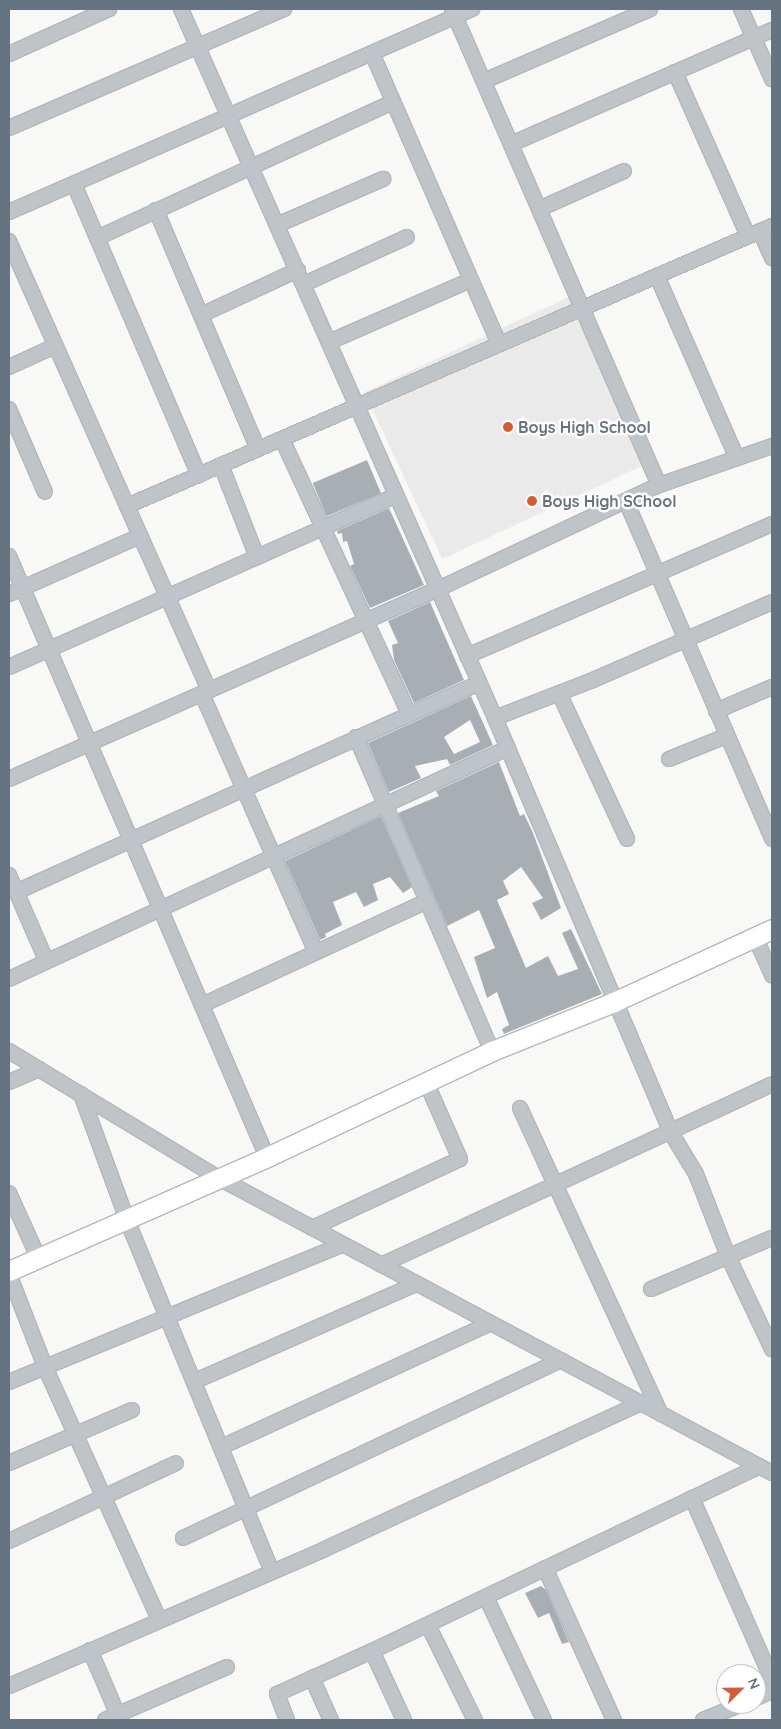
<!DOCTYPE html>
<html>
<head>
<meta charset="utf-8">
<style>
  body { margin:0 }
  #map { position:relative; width:781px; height:1729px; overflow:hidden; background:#f8f9f6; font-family:Quicksand,sans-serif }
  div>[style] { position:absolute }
  .built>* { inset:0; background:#e9eae9; transform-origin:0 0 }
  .building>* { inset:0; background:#a7afb5; transform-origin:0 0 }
  .roads { filter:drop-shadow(1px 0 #b2b8bc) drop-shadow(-1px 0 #b2b8bc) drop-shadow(0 1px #b2b8bc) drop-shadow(0 -1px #b2b8bc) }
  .street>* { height:14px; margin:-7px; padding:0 7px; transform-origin:7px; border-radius:7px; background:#bfc4c8 }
  .secondary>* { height:19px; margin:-9.5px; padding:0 9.5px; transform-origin:9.5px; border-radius:9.5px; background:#fff }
  .dots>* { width:14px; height:14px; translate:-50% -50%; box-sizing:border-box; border:2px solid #fff; border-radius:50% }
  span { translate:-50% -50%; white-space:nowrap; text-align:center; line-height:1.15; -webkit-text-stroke:5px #fff; paint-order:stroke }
  .poi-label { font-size:16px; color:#657480; font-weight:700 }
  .left { translate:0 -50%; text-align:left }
  .frame { position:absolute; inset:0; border:10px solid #657480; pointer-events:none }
  .north { position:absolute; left:716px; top:1664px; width:50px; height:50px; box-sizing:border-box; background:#fff; border:1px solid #c1c7cc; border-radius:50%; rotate:67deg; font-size:14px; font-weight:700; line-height:20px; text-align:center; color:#657480 }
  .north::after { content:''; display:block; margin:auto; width:18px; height:22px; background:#da5a34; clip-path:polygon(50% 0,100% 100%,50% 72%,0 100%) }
</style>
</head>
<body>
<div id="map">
  <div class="built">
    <div style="left:573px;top:295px;width:184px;height:230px;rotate:65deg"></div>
  </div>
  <div class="building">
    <div style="left:367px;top:460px;width:36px;height:59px;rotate:67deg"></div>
    <div style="clip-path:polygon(389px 508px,424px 585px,370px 608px,350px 566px,354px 564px,347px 541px,343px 542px,342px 533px,338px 534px,337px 531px)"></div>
    <div style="clip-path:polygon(430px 602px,464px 680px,414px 703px,394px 660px,392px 645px,398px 643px,388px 621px)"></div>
    <div style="clip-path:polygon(evenodd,471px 696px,493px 745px,450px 765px,447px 759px,415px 766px,421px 778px,389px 792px,368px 743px,471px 696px,470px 720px,480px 742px,454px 754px,444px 737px,470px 720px)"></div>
    <div style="clip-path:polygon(499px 762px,520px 816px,524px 814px,533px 833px,561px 908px,541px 920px,532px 903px,543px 898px,521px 867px,503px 881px,509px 894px,497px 900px,526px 968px,548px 956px,558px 976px,578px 969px,562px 933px,571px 929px,602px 994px,504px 1034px,502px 1029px,509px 1025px,497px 992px,487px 998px,474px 957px,495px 948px,479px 910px,447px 926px,398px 813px,439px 796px,436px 791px)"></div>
    <div style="clip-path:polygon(381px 816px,412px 887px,403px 893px,390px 877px,373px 884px,378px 900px,364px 907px,356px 892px,333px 902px,342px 925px,325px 934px,326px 937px,320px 940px,285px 861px)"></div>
    <div style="clip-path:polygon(541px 1586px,546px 1590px,569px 1642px,562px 1644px,549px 1613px,538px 1618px,525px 1593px)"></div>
  </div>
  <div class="roads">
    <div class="street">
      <div style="left:181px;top:9px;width:775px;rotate:66.11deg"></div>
      <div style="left:495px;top:718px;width:449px;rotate:67deg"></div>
      <div style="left:670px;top:1131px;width:50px;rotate:58.8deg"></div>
      <div style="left:696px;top:1174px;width:88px;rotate:68.7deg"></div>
      <div style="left:728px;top:1256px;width:103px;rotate:64.7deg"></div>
      <div style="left:452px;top:9px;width:519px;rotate:66.5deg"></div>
      <div style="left:741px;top:9px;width:77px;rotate:66.1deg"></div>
      <div style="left:372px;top:53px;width:318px;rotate:66.4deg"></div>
      <div style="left:9px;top:54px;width:110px;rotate:-24.2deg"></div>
      <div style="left:675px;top:72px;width:180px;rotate:66deg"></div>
      <div style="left:484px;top:81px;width:181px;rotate:-23.4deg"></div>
      <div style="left:9px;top:128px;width:300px;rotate:-23.4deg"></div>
      <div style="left:511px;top:144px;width:285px;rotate:-23.6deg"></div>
      <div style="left:74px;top:184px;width:317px;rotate:66.8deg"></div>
      <div style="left:539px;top:209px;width:93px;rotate:-24.1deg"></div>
      <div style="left:156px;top:210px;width:260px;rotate:66.9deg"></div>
      <div style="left:9px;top:212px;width:506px;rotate:-23.67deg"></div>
      <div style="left:277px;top:225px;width:116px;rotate:-23.5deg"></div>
      <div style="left:760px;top:231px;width:30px;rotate:66deg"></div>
      <div style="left:97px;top:238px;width:326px;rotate:-24.7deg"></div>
      <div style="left:9px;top:241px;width:492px;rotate:66deg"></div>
      <div style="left:657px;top:276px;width:199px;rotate:66.3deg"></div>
      <div style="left:304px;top:284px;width:113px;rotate:-24.5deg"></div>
      <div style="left:201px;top:315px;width:107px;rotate:-24.9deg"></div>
      <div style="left:329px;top:342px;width:155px;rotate:-23.6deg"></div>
      <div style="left:9px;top:367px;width:51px;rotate:-24.5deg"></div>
      <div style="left:9px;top:409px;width:90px;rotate:66.6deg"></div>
      <div style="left:282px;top:439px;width:303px;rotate:65.2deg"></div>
      <div style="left:221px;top:465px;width:99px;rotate:68.6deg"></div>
      <div style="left:626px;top:501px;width:368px;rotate:66.6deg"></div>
      <div style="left:127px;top:506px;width:703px;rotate:-23.47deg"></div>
      <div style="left:9px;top:556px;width:654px;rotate:66.77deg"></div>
      <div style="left:9px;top:594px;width:143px;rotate:-23.9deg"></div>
      <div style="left:467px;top:656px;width:332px;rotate:-23.4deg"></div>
      <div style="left:9px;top:667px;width:424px;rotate:-23.9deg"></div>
      <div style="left:559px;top:693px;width:161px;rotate:65deg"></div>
      <div style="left:202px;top:694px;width:282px;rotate:66.2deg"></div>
      <div style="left:716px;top:711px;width:61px;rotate:-23.2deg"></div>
      <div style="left:495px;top:718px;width:105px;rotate:-21.2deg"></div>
      <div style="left:593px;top:680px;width:195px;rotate:-23.5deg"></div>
      <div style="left:356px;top:737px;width:342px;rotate:66.6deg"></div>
      <div style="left:669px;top:759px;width:61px;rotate:-22deg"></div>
      <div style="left:9px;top:779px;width:469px;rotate:-23.9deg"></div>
      <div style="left:438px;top:589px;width:244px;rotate:-25.2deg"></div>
      <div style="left:659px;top:485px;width:120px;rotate:-19deg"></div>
      <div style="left:9px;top:875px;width:93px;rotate:66.5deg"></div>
      <div style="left:16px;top:892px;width:508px;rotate:-24.29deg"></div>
      <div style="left:755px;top:937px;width:42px;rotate:65.9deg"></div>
      <div style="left:9px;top:979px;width:550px;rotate:-24.84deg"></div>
      <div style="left:202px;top:1005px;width:246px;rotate:-24.8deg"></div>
      <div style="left:9px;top:1051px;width:243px;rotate:31.2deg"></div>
      <div style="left:217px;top:1177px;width:629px;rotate:28.07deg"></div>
      <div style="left:9px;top:1082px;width:33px;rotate:-23deg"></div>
      <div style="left:81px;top:1094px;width:134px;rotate:69.9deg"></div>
      <div style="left:127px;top:1220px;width:380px;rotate:67.6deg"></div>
      <div style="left:520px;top:1108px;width:337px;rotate:65.3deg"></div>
      <div style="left:9px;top:1193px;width:70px;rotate:65.6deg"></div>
      <div style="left:312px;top:1228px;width:163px;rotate:-25deg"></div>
      <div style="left:460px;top:1159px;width:84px;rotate:-113.8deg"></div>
      <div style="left:381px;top:1265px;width:431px;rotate:-24.8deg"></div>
      <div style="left:9px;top:1274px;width:100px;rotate:68.8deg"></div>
      <div style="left:45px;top:1367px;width:277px;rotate:65.7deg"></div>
      <div style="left:651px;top:1289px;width:131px;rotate:-22.9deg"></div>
      <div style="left:202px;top:1378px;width:234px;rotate:-23.7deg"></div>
      <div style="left:9px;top:1382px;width:361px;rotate:-22.4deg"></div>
      <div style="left:230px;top:1443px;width:287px;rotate:-24.7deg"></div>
      <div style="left:9px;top:1463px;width:134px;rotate:-23.3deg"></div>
      <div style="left:692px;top:1498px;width:198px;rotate:66.2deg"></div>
      <div style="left:183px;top:1538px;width:418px;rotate:-25.2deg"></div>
      <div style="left:9px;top:1541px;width:184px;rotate:-25deg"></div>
      <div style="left:545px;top:1568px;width:167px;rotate:65.6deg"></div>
      <div style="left:486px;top:1597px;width:136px;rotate:64.8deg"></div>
      <div style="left:428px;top:1625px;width:106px;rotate:63.7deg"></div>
      <div style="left:90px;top:1650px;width:76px;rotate:66.8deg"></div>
      <div style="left:372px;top:1651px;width:429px;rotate:-25.5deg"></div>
      <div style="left:312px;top:1678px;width:46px;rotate:65.7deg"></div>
      <div style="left:9px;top:1686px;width:344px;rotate:-23.4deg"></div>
      <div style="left:325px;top:1549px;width:348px;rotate:-24.8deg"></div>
      <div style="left:756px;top:1698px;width:17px;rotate:-24deg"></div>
      <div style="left:105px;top:1720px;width:133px;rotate:-23.5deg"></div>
      <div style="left:287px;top:1720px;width:28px;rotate:-111deg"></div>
      <div style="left:277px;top:1694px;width:104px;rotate:-24.4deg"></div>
      <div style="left:372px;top:1651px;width:76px;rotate:65.1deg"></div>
      <div style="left:703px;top:1720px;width:42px;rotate:-22.3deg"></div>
    </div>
    <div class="secondary">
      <div style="left:9px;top:1271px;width:282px;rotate:-23.8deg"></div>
      <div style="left:267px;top:1157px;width:249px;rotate:-25.2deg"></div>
      <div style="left:492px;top:1051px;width:131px;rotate:-21.9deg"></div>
      <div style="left:614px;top:1002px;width:174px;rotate:-24.8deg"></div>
    </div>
  </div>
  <div class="dots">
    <div style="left:508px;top:427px;background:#da5a34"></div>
    <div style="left:532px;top:501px;background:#da5a34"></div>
  </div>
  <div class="poi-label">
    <span class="left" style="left:518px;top:427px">Boys High School</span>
    <span class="left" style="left:542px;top:501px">Boys High SChool</span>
  </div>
  <div class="frame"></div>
  <div class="north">N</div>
</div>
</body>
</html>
